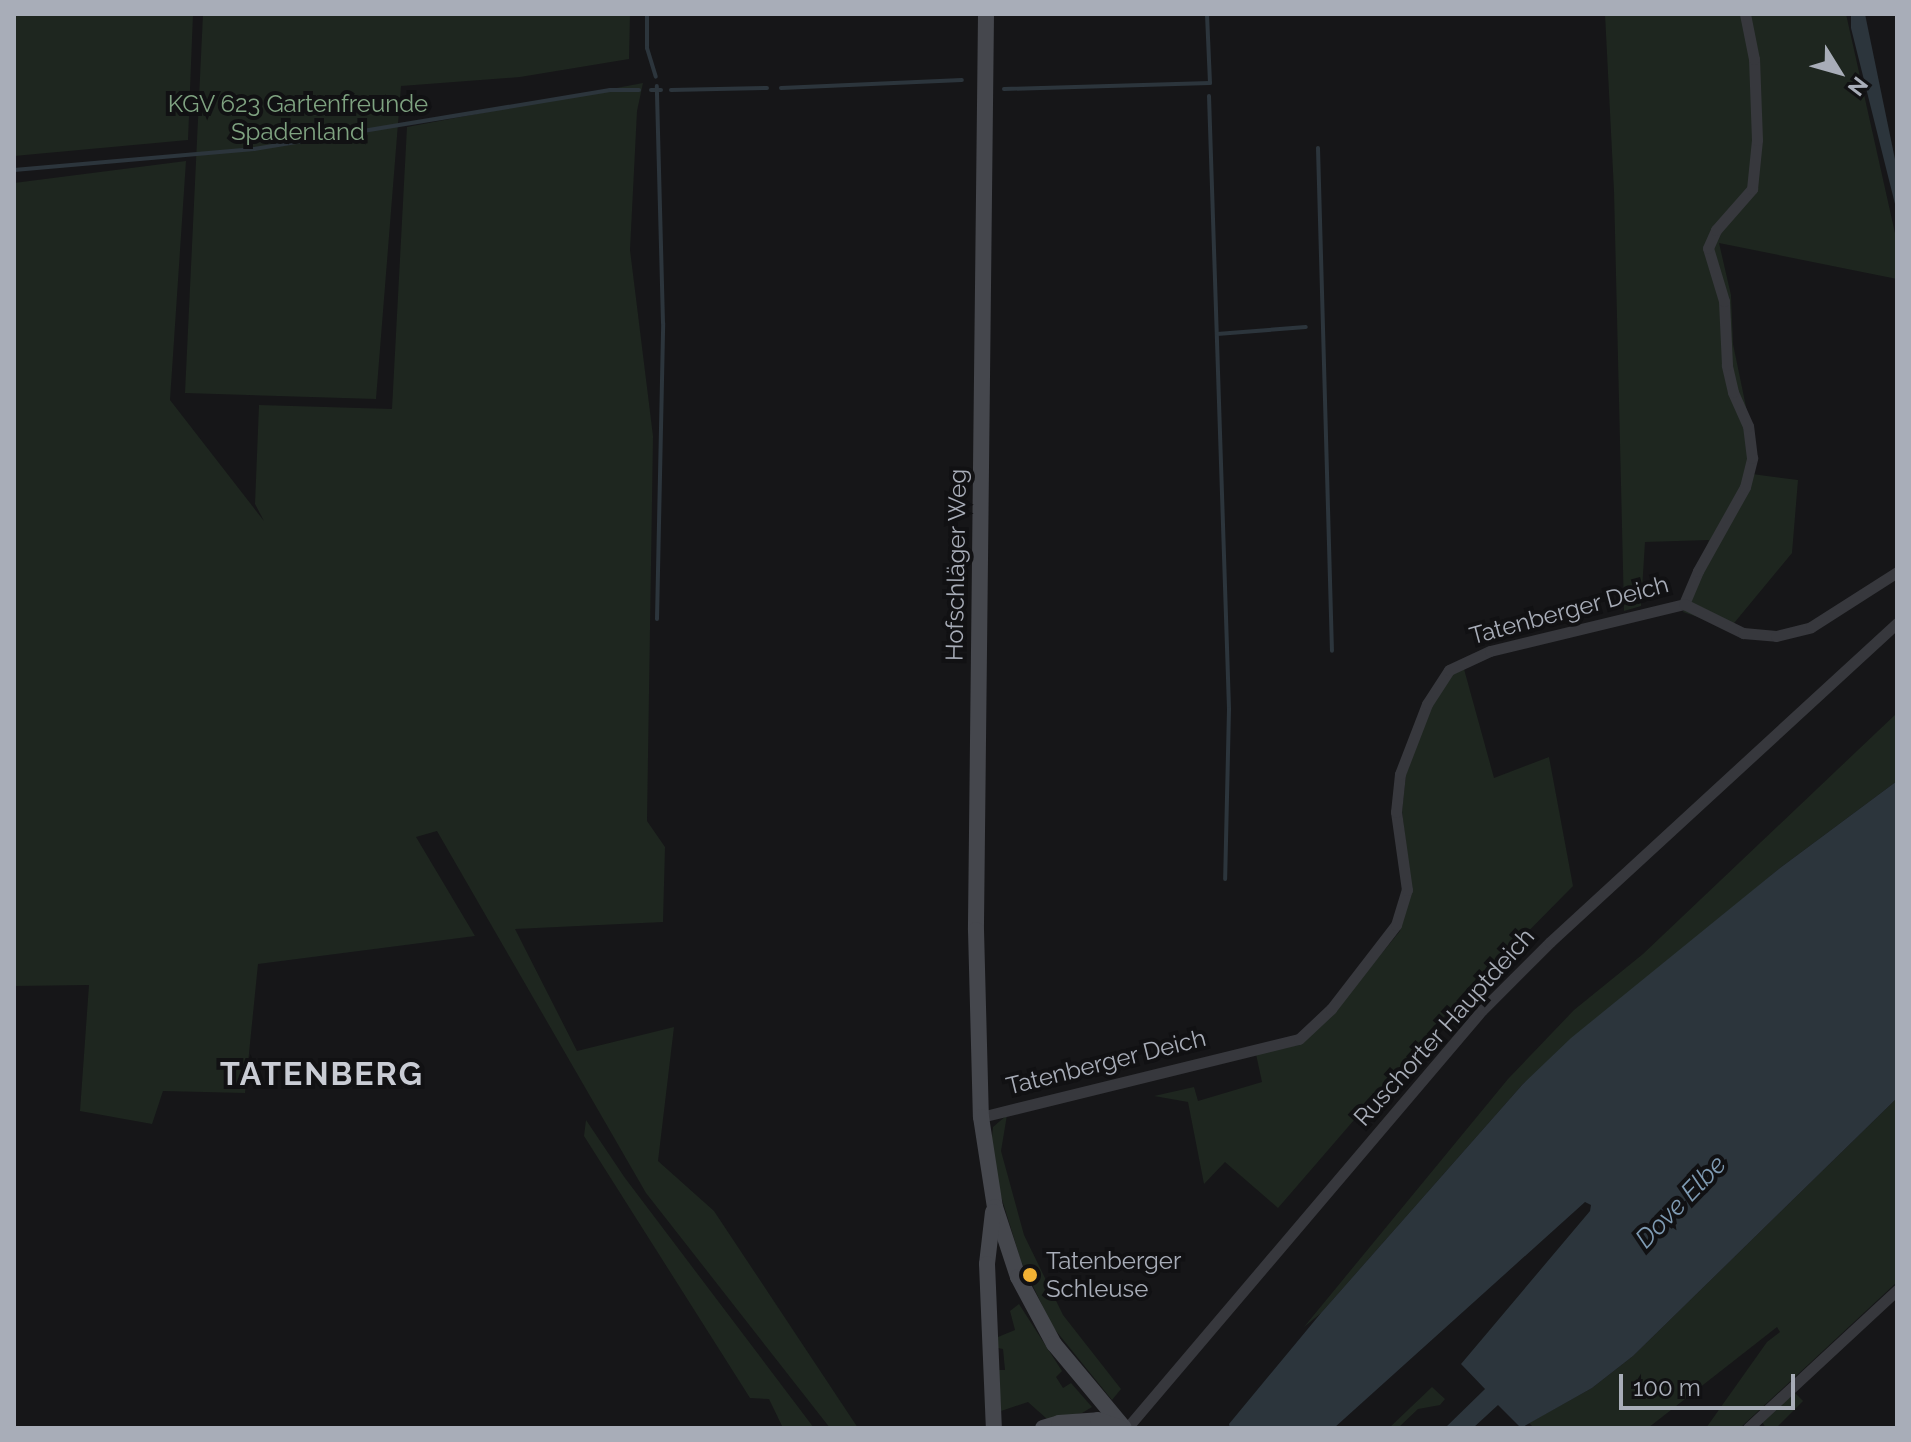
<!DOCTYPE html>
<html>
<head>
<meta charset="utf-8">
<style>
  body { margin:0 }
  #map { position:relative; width:1911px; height:1442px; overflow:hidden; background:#161618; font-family:Raleway,sans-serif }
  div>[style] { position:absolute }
  .green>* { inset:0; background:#1e261f }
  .water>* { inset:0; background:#2c353c }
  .stream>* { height:4px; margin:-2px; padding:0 2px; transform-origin:2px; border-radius:2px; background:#2c353c }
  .street>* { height:11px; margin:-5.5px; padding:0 5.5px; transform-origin:5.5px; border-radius:5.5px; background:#37383d }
  .secondary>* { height:16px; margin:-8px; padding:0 8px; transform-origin:8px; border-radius:8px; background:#45474d }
  .dots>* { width:22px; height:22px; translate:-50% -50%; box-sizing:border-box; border:4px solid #111113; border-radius:50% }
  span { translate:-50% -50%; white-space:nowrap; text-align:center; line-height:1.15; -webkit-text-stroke:8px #111113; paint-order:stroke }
  .park-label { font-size:24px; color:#7fa381 }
  .street-label { font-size:24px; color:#a8adb8 }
  .poi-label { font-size:24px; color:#a8adb8 }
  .left { translate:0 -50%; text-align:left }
  .water-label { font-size:26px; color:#7f9bb3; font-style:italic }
  .district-label { font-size:32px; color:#c9ccd4; font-weight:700; letter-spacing:2px }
  .frame { position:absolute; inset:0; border:16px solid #a8adb8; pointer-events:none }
  .north { position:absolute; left:1799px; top:32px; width:80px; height:80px; -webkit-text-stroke:6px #111113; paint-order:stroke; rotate:127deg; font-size:22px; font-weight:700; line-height:32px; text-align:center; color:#a8adb8 }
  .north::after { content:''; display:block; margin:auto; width:28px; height:36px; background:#a8adb8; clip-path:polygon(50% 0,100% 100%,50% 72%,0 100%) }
  .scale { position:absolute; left:1619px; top:1374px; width:176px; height:36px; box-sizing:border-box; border:4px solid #a8adb8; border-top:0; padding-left:10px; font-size:24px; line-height:28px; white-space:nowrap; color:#a8adb8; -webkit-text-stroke:6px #111113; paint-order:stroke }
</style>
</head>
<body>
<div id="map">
  <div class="green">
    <div style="clip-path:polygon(14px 14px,193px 14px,188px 140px,14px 156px)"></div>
    <div style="clip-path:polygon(203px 14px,630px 14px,629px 59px,520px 77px,401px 86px,376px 399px,185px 393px)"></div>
    <div style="clip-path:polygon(1605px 14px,1846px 14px,1897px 242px,1897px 279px,1719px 243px,1731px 295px,1733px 344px,1756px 455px,1752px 474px,1798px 480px,1792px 553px,1730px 628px,1683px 612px,1709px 540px,1645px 542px,1641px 606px,1624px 611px,1614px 191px)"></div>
    <div style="clip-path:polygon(643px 83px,637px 111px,630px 250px,653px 436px,647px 821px,665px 847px,663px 922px,515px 929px,577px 1051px,674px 1027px,658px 1161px,714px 1211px,858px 1428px,830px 1428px,646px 1193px,437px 831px,416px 837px,475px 936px,258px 964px,245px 1093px,163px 1091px,152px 1124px,80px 1111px,89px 985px,14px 986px,14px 183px,186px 161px,170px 400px,264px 521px,255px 504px,259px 405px,392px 409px,407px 127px)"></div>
    <div style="clip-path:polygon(1464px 669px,1494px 778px,1549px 757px,1573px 886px,1437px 1024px,1278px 1208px,1225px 1162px,1204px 1184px,1188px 1102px,1154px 1096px,1194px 1087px,1198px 1101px,1262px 1082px,1256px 1054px,1299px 1043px,1332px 1014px,1400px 931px,1411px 889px,1402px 811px,1406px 774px,1431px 707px,1455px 671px)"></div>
    <div style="clip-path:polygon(1897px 713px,1897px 781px,1780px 868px,1523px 1084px,1321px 1313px,1304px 1327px,1508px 1079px,1574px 1010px,1643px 954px)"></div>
    <div style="clip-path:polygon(1897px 1098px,1897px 1282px,1740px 1428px,1706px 1428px,1767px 1342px,1780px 1332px,1777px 1327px,1648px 1428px,1534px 1428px,1529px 1423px,1592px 1388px,1633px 1356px)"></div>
    <div style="clip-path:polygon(1007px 1115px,1001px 1151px,1024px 1235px,1063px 1315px,1121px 1389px,1112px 1400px,1052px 1326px,1021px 1261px,1000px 1193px,991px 1147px,993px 1127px)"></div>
    <div style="clip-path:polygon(586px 1120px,625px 1178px,814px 1428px,783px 1428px,769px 1399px,750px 1398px,584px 1136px)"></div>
    <div style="clip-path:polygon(1019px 1304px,1062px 1371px,1056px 1377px,1063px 1388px,1071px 1383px,1092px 1407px,1082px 1413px,1047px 1419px,1028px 1402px,1001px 1411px,998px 1370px,1005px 1370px,1003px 1349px,998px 1348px,998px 1337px,1015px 1330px,1010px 1311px)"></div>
    <div style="clip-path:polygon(1432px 1387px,1445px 1399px,1440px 1405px,1418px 1409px,1398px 1428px,1389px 1428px)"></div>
    <div style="clip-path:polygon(1794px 1392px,1803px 1401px,1776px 1428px,1766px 1428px,1762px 1422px)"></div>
  </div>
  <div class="water">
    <div style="clip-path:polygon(1851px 14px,1865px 14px,1897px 169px,1897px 212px,1851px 28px)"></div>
    <div style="clip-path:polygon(1897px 781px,1897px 1098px,1633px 1356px,1592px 1388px,1521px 1428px,1498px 1405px,1473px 1428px,1445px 1428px,1485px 1389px,1461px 1364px,1590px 1211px,1591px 1205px,1585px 1202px,1334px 1428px,1230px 1428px,1229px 1424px,1321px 1313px,1523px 1084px,1571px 1038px,1780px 868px)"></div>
  </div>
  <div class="stream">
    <div style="left:647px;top:14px;width:34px;rotate:90deg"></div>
    <div style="left:647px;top:48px;width:30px;rotate:73deg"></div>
    <div style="left:781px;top:88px;width:181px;rotate:-2.5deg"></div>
    <div style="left:1004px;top:89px;width:206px;rotate:-1.7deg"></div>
    <div style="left:1210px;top:83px;width:69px;rotate:-92.5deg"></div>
    <div style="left:651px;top:90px;width:10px"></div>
    <div style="left:671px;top:90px;width:96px;rotate:-1.2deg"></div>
    <div style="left:1209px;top:96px;width:613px;rotate:88.13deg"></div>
    <div style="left:1229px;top:709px;width:170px;rotate:91.3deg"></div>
    <div style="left:1318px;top:148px;width:503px;rotate:88.41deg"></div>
    <div style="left:14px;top:170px;width:241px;rotate:-5deg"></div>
    <div style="left:254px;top:149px;width:361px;rotate:-9.4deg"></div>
    <div style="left:610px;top:90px;width:29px"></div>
    <div style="left:1217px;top:334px;width:89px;rotate:-4.5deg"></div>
    <div style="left:657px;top:619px;width:296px;rotate:-88.8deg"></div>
    <div style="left:663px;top:323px;width:237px;rotate:-91.5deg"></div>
  </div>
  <div class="street">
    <div style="left:1684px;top:604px;width:36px;rotate:-67deg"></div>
    <div style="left:1698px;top:571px;width:96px;rotate:-60.8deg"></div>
    <div style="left:1745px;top:487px;width:30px;rotate:-76deg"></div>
    <div style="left:1752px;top:458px;width:32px;rotate:-97deg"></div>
    <div style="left:1748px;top:426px;width:37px;rotate:-114deg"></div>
    <div style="left:1733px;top:392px;width:28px;rotate:-103deg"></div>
    <div style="left:1727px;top:365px;width:64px;rotate:-92.7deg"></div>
    <div style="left:1724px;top:301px;width:55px;rotate:-106.8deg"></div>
    <div style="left:1708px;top:248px;width:20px;rotate:-66deg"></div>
    <div style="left:1716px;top:230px;width:55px;rotate:-48.7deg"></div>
    <div style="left:1752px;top:189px;width:49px;rotate:-84.2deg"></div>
    <div style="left:1757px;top:140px;width:81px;rotate:-92.1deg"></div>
    <div style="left:1754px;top:59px;width:46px;rotate:-101.3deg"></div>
    <div style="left:981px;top:1117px;width:327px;rotate:-13.8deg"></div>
    <div style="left:1299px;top:1039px;width:44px;rotate:-43.2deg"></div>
    <div style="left:1331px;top:1009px;width:106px;rotate:-52.3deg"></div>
    <div style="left:1396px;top:925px;width:37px;rotate:-73deg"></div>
    <div style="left:1407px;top:890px;width:79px;rotate:-98deg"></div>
    <div style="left:1396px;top:812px;width:38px;rotate:-84deg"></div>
    <div style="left:1400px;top:774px;width:75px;rotate:-68.9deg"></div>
    <div style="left:1427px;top:704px;width:40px;rotate:-57.1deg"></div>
    <div style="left:1449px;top:670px;width:45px;rotate:-24.9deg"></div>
    <div style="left:1490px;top:651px;width:200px;rotate:-13.6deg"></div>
    <div style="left:1684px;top:604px;width:66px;rotate:26.2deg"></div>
    <div style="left:1743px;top:633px;width:33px;rotate:5deg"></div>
    <div style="left:1776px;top:636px;width:36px;rotate:-14deg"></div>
    <div style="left:1811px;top:627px;width:102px;rotate:-32.6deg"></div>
    <div style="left:1127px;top:1428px;width:548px;rotate:-49.66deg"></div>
    <div style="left:1482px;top:1010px;width:96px;rotate:-45deg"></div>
    <div style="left:1550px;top:942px;width:471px;rotate:-42.6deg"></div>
    <div style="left:1748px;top:1428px;width:203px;rotate:-42.8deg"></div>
  </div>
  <div class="secondary">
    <div style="left:986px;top:14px;width:916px;rotate:90.63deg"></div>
    <div style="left:976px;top:930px;width:187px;rotate:88.5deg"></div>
    <div style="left:981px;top:1117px;width:91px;rotate:81.2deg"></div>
    <div style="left:995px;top:1207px;width:74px;rotate:71.8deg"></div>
    <div style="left:1018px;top:1277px;width:76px;rotate:61.8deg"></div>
    <div style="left:1054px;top:1344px;width:109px;rotate:50.2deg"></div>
    <div style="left:993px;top:1212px;width:52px;rotate:96.6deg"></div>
    <div style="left:987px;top:1264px;width:164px;rotate:87.6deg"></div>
    <div style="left:1043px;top:1428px;width:17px;rotate:-17deg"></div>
    <div style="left:1059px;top:1423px;width:39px;rotate:-4deg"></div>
    <div style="left:1098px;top:1420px;width:24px;rotate:19deg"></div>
  </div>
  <div class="dots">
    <div style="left:1030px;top:1275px;background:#f2b134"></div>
  </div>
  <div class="park-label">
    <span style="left:298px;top:118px">KGV 623 Gartenfreunde<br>Spadenland</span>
  </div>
  <div class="street-label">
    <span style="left:956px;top:565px;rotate:-89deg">Hofschläger Weg</span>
    <span style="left:1569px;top:610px;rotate:-15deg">Tatenberger Deich</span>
    <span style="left:1444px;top:1027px;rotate:-48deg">Ruschorter Hauptdeich</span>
    <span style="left:1106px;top:1062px;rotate:-14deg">Tatenberger Deich</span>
  </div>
  <div class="poi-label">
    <span class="left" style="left:1046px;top:1275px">Tatenberger<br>Schleuse</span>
  </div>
  <div class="water-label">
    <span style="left:1681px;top:1202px;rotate:-46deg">Dove Elbe</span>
  </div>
  <div class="district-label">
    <span style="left:322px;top:1074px">TATENBERG</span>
  </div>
  <div class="frame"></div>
  <div class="north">N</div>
  <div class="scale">100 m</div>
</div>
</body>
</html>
